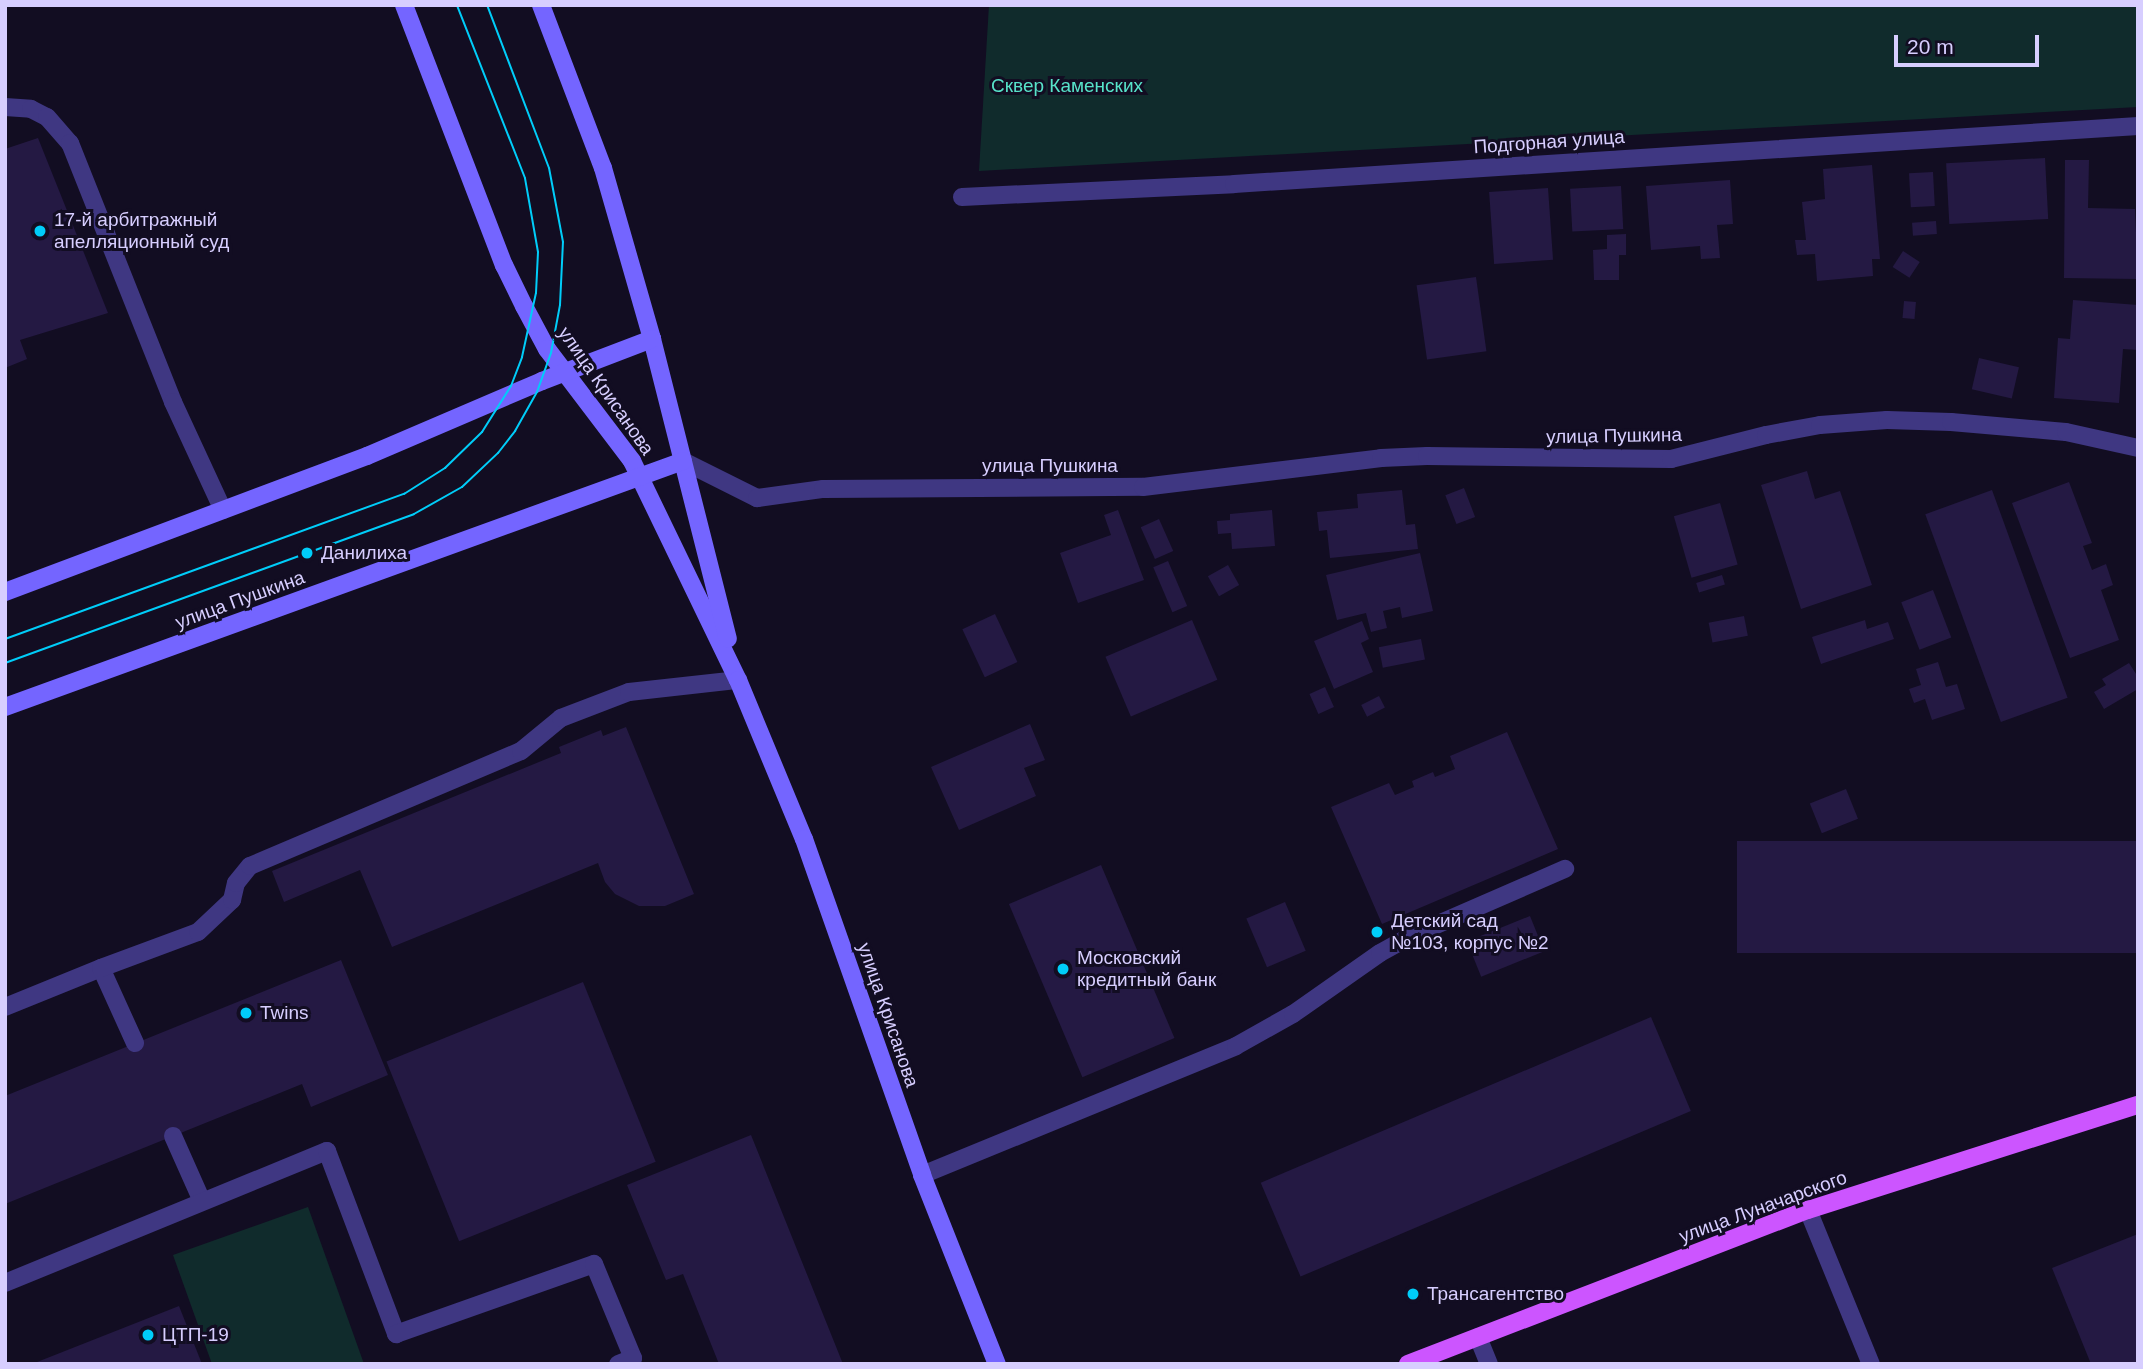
<!DOCTYPE html>
<html>
<head>
<meta charset="utf-8">
<style>
  body { margin:0 }
  #map { position:relative; width:2143px; height:1369px; overflow:hidden; background:#120d22; font-family:Helvetica,sans-serif }
  div>[style] { position:absolute }
  .green>* { inset:0; background:#102b2c }
  .building>* { inset:0; background:#241943; transform-origin:0 0 }
  .lane>* { height:18px; margin:-9px; padding:0 9px; transform-origin:9px; border-radius:9px; background:#3f3782 }
  .street>* { height:18px; margin:-9px; padding:0 9px; transform-origin:9px; border-radius:9px; background:#3f3782 }
  .secondary>* { height:18px; margin:-9px; padding:0 9px; transform-origin:9px; border-radius:9px; background:#7465ff }
  .primary>* { height:18px; margin:-9px; padding:0 9px; transform-origin:9px; border-radius:9px; background:#c5f }
  .tram>* { height:2px; margin:-1px; padding:0 1px; transform-origin:1px; border-radius:1px; background:#00cdf9 }
  .dots>* { width:19px; height:19px; translate:-50% -50%; box-sizing:border-box; border:4px solid #120d22; border-radius:50% }
  span { translate:-50% -50%; white-space:nowrap; text-align:center; line-height:1.15; -webkit-text-stroke:6px #120d22; paint-order:stroke }
  .park-label { font-size:19px; color:#57e2c9 }
  .street-label { font-size:19px; color:#d7ceff }
  .poi-label { font-size:19px; color:#d7ceff }
  .left { translate:0 -50%; text-align:left }
  .frame { position:absolute; inset:0; border:7px solid #d7ceff; pointer-events:none }
  .scale { position:absolute; left:1894px; top:35px; width:145px; height:32px; box-sizing:border-box; border:4px solid #d7ceff; border-top:0; padding-left:9px; font-size:21px; line-height:24px; white-space:nowrap; color:#d7ceff; -webkit-text-stroke:5px #120d22; paint-order:stroke }
</style>
</head>
<body>
<div id="map">
  <div class="green">
    <div style="clip-path:polygon(989px 5px,2138px 5px,2138px 107px,979px 171px)"></div>
    <div style="clip-path:polygon(308px 1207px,364px 1364px,212px 1364px,173px 1255px)"></div>
  </div>
  <div class="building">
    <div style="clip-path:polygon(38px 138px,108px 313px,20px 340px,27px 359px,5px 368px,5px 149px)"></div>
    <div style="left:2045px;top:158px;width:61px;height:99px;rotate:87deg"></div>
    <div style="clip-path:polygon(2065px 160px,2089px 160px,2088px 208px,2135px 209px,2138px 279px,2064px 278px)"></div>
    <div style="clip-path:polygon(1872px 165px,1880px 259px,1872px 259px,1873px 276px,1817px 281px,1815px 254px,1797px 255px,1795px 240px,1806px 240px,1802px 202px,1825px 199px,1823px 169px)"></div>
    <div style="left:1933px;top:172px;width:34px;height:24px;rotate:87deg"></div>
    <div style="clip-path:polygon(1730px 180px,1733px 224px,1717px 225px,1720px 258px,1701px 259px,1700px 246px,1651px 250px,1646px 186px)"></div>
    <div style="left:1621px;top:186px;width:43px;height:51px;rotate:87deg"></div>
    <div style="left:1548px;top:188px;width:72px;height:59px;rotate:86deg"></div>
    <div style="left:1936px;top:221px;width:13px;height:24px;rotate:86deg"></div>
    <div style="clip-path:polygon(1626px 234px,1626px 255px,1619px 255px,1619px 280px,1594px 280px,1593px 250px,1607px 249px,1607px 235px)"></div>
    <div style="left:1903px;top:251px;width:20px;height:19px;rotate:33deg"></div>
    <div style="left:1476px;top:277px;width:75px;height:60px;rotate:82deg"></div>
    <div style="clip-path:polygon(2073px 300px,2138px 305px,2138px 350px,2123px 349px,2119px 403px,2054px 398px,2058px 338px,2070px 339px)"></div>
    <div style="left:1904px;top:301px;width:12px;height:17px;rotate:5deg"></div>
    <div style="left:1979px;top:358px;width:41px;height:32px;rotate:13deg"></div>
    <div style="clip-path:polygon(1807px 471px,1815px 499px,1840px 491px,1872px 585px,1801px 609px,1761px 485px)"></div>
    <div style="clip-path:polygon(2069px 482px,2092px 543px,2083px 546px,2092px 570px,2106px 564px,2113px 585px,2101px 590px,2119px 640px,2070px 658px,2012px 503px)"></div>
    <div style="left:1464px;top:488px;width:31px;height:20px;rotate:69deg"></div>
    <div style="clip-path:polygon(1402px 490px,1406px 525px,1415px 524px,1418px 549px,1330px 558px,1327px 530px,1319px 531px,1317px 512px,1358px 508px,1357px 494px)"></div>
    <div style="left:1992px;top:490px;width:221px;height:71px;rotate:70deg"></div>
    <div style="left:1720px;top:503px;width:64px;height:48px;rotate:74deg"></div>
    <div style="clip-path:polygon(1118px 510px,1144px 580px,1078px 603px,1060px 553px,1111px 535px,1104px 515px)"></div>
    <div style="clip-path:polygon(1272px 510px,1275px 546px,1232px 549px,1231px 533px,1218px 534px,1217px 521px,1230px 520px,1230px 514px)"></div>
    <div style="left:1159px;top:519px;width:35px;height:20px;rotate:66deg"></div>
    <div style="clip-path:polygon(1420px 553px,1433px 611px,1402px 618px,1400px 607px,1383px 611px,1387px 628px,1371px 632px,1366px 613px,1337px 620px,1326px 575px)"></div>
    <div style="left:1168px;top:561px;width:49px;height:16px;rotate:67deg"></div>
    <div style="left:1228px;top:565px;width:23px;height:23px;rotate:61deg"></div>
    <div style="left:1722px;top:575px;width:10px;height:27px;rotate:73deg"></div>
    <div style="left:1933px;top:590px;width:51px;height:34px;rotate:69deg"></div>
    <div style="left:995px;top:614px;width:53px;height:36px;rotate:65deg"></div>
    <div style="left:1744px;top:616px;width:20px;height:36px;rotate:79deg"></div>
    <div style="left:1192px;top:620px;width:65px;height:94px;rotate:67deg"></div>
    <div style="clip-path:polygon(1865px 620px,1867px 629px,1888px 622px,1894px 639px,1821px 664px,1812px 637px)"></div>
    <div style="clip-path:polygon(1362px 621px,1369px 639px,1361px 643px,1373px 672px,1334px 689px,1314px 641px)"></div>
    <div style="left:1421px;top:639px;width:21px;height:43px;rotate:79deg"></div>
    <div style="clip-path:polygon(1938px 662px,1946px 687px,1957px 684px,1965px 709px,1932px 720px,1925px 699px,1914px 703px,1909px 689px,1921px 685px,1916px 669px)"></div>
    <div style="clip-path:polygon(2129px 663px,2138px 677px,2138px 689px,2104px 709px,2094px 692px,2106px 685px,2102px 679px)"></div>
    <div style="left:1325px;top:687px;width:22px;height:17px;rotate:66deg"></div>
    <div style="left:1379px;top:696px;width:13px;height:20px;rotate:63deg"></div>
    <div style="clip-path:polygon(1030px 724px,1045px 760px,1024px 768px,1036px 796px,959px 830px,931px 767px)"></div>
    <div style="clip-path:polygon(626px 727px,694px 894px,665px 906px,639px 906px,615px 894px,605px 882px,598px 863px,392px 947px,360px 870px,284px 902px,272px 871px,561px 753px,559px 747px,601px 730px,603px 736px)"></div>
    <div style="clip-path:polygon(1507px 732px,1558px 849px,1382px 924px,1331px 807px,1389px 783px,1395px 795px,1414px 787px,1412px 781px,1433px 772px,1435px 777px,1455px 769px,1450px 756px)"></div>
    <div style="left:1846px;top:789px;width:32px;height:39px;rotate:68deg"></div>
    <div style="left:2138px;top:841px;width:112px;height:401px;rotate:90deg"></div>
    <div style="left:1101px;top:865px;width:188px;height:100px;rotate:67deg"></div>
    <div style="left:1285px;top:902px;width:53px;height:42px;rotate:67deg"></div>
    <div style="left:1530px;top:916px;width:38px;height:68px;rotate:68deg"></div>
    <div style="clip-path:polygon(341px 960px,388px 1075px,311px 1107px,302px 1084px,5px 1204px,5px 1096px)"></div>
    <div style="left:583px;top:982px;width:194px;height:212px;rotate:68deg"></div>
    <div style="left:1651px;top:1017px;width:102px;height:424px;rotate:67deg"></div>
    <div style="clip-path:polygon(751px 1135px,843px 1364px,719px 1364px,683px 1274px,666px 1280px,627px 1185px)"></div>
    <div style="clip-path:polygon(2138px 1234px,2138px 1364px,2091px 1364px,2052px 1268px)"></div>
    <div style="clip-path:polygon(179px 1306px,202px 1364px,32px 1364px)"></div>
  </div>
  <div class="lane">
    <div style="left:5px;top:107px;width:26px;rotate:4deg"></div>
    <div style="left:31px;top:109px;width:18px;rotate:27deg"></div>
    <div style="left:47px;top:117px;width:35px;rotate:49deg"></div>
    <div style="left:70px;top:143px;width:279px;rotate:68.3deg"></div>
    <div style="left:173px;top:402px;width:119px;rotate:65.2deg"></div>
    <div style="left:5px;top:1007px;width:104px;rotate:-22.1deg"></div>
    <div style="left:135px;top:1043px;width:82px;rotate:-114.4deg"></div>
    <div style="left:101px;top:968px;width:103px;rotate:-20.4deg"></div>
    <div style="left:198px;top:932px;width:47px;rotate:-43.3deg"></div>
    <div style="left:232px;top:900px;width:17px;rotate:-77deg"></div>
    <div style="left:236px;top:883px;width:22px;rotate:-51deg"></div>
    <div style="left:250px;top:866px;width:294px;rotate:-23deg"></div>
    <div style="left:521px;top:751px;width:52px;rotate:-39.5deg"></div>
    <div style="left:561px;top:718px;width:73px;rotate:-20.9deg"></div>
    <div style="left:629px;top:692px;width:110px;rotate:-6.3deg"></div>
    <div style="left:173px;top:1136px;width:71px;rotate:66deg"></div>
    <div style="left:922px;top:1175px;width:339px;rotate:-22.3deg"></div>
    <div style="left:1236px;top:1046px;width:65px;rotate:-29.3deg"></div>
    <div style="left:1293px;top:1014px;width:106px;rotate:-35deg"></div>
    <div style="left:1380px;top:953px;width:38px;rotate:-29deg"></div>
    <div style="left:1413px;top:935px;width:166px;rotate:-23.5deg"></div>
    <div style="left:1808px;top:1210px;width:166px;rotate:67.8deg"></div>
    <div style="left:5px;top:1283px;width:348px;rotate:-22.3deg"></div>
    <div style="left:327px;top:1151px;width:196px;rotate:69.3deg"></div>
    <div style="left:396px;top:1334px;width:210px;rotate:-19.5deg"></div>
    <div style="left:594px;top:1264px;width:102px;rotate:67.5deg"></div>
    <div style="left:633px;top:1358px;width:16px;rotate:158deg"></div>
    <div style="left:1478px;top:1337px;width:29px;rotate:68deg"></div>
  </div>
  <div class="street">
    <div style="left:962px;top:197px;width:272px;rotate:-2.7deg"></div>
    <div style="left:1234px;top:184px;width:906px;rotate:-3.67deg"></div>
    <div style="left:683px;top:461px;width:83px;rotate:26.6deg"></div>
    <div style="left:757px;top:498px;width:67px;rotate:-7.8deg"></div>
    <div style="left:823px;top:489px;width:320px;rotate:-0.4deg"></div>
    <div style="left:1143px;top:487px;width:240px;rotate:-6.9deg"></div>
    <div style="left:1381px;top:458px;width:46px;rotate:-2.5deg"></div>
    <div style="left:1427px;top:456px;width:244px;rotate:0.7deg"></div>
    <div style="left:1671px;top:459px;width:98px;rotate:-14.2deg"></div>
    <div style="left:1766px;top:435px;width:55px;rotate:-10.5deg"></div>
    <div style="left:1820px;top:425px;width:67px;rotate:-4.3deg"></div>
    <div style="left:1887px;top:420px;width:64px;rotate:1.8deg"></div>
    <div style="left:1951px;top:422px;width:115px;rotate:5deg"></div>
    <div style="left:2066px;top:432px;width:74px;rotate:12.5deg"></div>
  </div>
  <div class="secondary">
    <div style="left:404px;top:5px;width:279px;rotate:69deg"></div>
    <div style="left:504px;top:265px;width:46px;rotate:64deg"></div>
    <div style="left:524px;top:306px;width:49px;rotate:61.9deg"></div>
    <div style="left:547px;top:349px;width:141px;rotate:52.8deg"></div>
    <div style="left:632px;top:461px;width:243px;rotate:64.2deg"></div>
    <div style="left:738px;top:680px;width:172px;rotate:67.5deg"></div>
    <div style="left:804px;top:839px;width:356px;rotate:70.6deg"></div>
    <div style="left:922px;top:1175px;width:203px;rotate:68.4deg"></div>
    <div style="left:541px;top:5px;width:174px;rotate:69.2deg"></div>
    <div style="left:603px;top:168px;width:178px;rotate:74deg"></div>
    <div style="left:652px;top:339px;width:309px;rotate:75.8deg"></div>
    <div style="left:5px;top:592px;width:387px;rotate:-20.6deg"></div>
    <div style="left:367px;top:456px;width:190px;rotate:-23.2deg"></div>
    <div style="left:542px;top:381px;width:118px;rotate:-20.9deg"></div>
    <div style="left:5px;top:707px;width:721px;rotate:-19.94deg"></div>
  </div>
  <div class="primary">
    <div style="left:1408px;top:1364px;width:429px;rotate:-21.1deg"></div>
    <div style="left:1808px;top:1210px;width:346px;rotate:-17.7deg"></div>
  </div>
  <div class="tram">
    <div style="left:5px;top:639px;width:425px;rotate:-20deg"></div>
    <div style="left:404px;top:494px;width:49px;rotate:-32.4deg"></div>
    <div style="left:445px;top:468px;width:52px;rotate:-44.2deg"></div>
    <div style="left:482px;top:432px;width:54px;rotate:-57.8deg"></div>
    <div style="left:511px;top:386px;width:31px;rotate:-69deg"></div>
    <div style="left:522px;top:357px;width:66px;rotate:-77.7deg"></div>
    <div style="left:536px;top:293px;width:41px;rotate:-87.2deg"></div>
    <div style="left:538px;top:252px;width:75px;rotate:-100deg"></div>
    <div style="left:525px;top:178px;width:186px;rotate:-111.5deg"></div>
    <div style="left:5px;top:663px;width:435px;rotate:-20deg"></div>
    <div style="left:414px;top:514px;width:55px;rotate:-29.4deg"></div>
    <div style="left:462px;top:487px;width:50px;rotate:-43.4deg"></div>
    <div style="left:498px;top:453px;width:28px;rotate:-52deg"></div>
    <div style="left:515px;top:431px;width:45px;rotate:-60.6deg"></div>
    <div style="left:537px;top:392px;width:41px;rotate:-70.3deg"></div>
    <div style="left:551px;top:353px;width:49px;rotate:-79.4deg"></div>
    <div style="left:560px;top:305px;width:63px;rotate:-87.3deg"></div>
    <div style="left:563px;top:242px;width:75px;rotate:-100.7deg"></div>
    <div style="left:549px;top:168px;width:174px;rotate:-110.8deg"></div>
  </div>
  <div class="dots">
    <div style="left:40px;top:231px;background:#00cdf9"></div>
    <div style="left:307px;top:553px;background:#00cdf9"></div>
    <div style="left:1377px;top:932px;background:#00cdf9"></div>
    <div style="left:1063px;top:969px;background:#00cdf9"></div>
    <div style="left:246px;top:1013px;background:#00cdf9"></div>
    <div style="left:1413px;top:1294px;background:#00cdf9"></div>
    <div style="left:148px;top:1335px;background:#00cdf9"></div>
  </div>
  <div class="park-label">
    <span style="left:1067px;top:86px">Сквер Каменских</span>
  </div>
  <div class="street-label">
    <span style="left:1549px;top:142px;rotate:-4deg">Подгорная улица</span>
    <span style="left:606px;top:391px;rotate:55deg">улица Крисанова</span>
    <span style="left:1614px;top:436px;rotate:-1deg">улица Пушкина</span>
    <span style="left:1050px;top:466px">улица Пушкина</span>
    <span style="left:240px;top:600px;rotate:-20deg">улица Пушкина</span>
    <span style="left:888px;top:1015px;rotate:71deg">улица Крисанова</span>
    <span style="left:1763px;top:1207px;rotate:-20deg">улица Луначарского</span>
  </div>
  <div class="poi-label">
    <span class="left" style="left:54px;top:231px">17-й арбитражный<br>апелляционный суд</span>
    <span class="left" style="left:321px;top:553px">Данилиха</span>
    <span class="left" style="left:1391px;top:932px">Детский сад<br>№103, корпус №2</span>
    <span class="left" style="left:1077px;top:969px">Московский<br>кредитный банк</span>
    <span class="left" style="left:260px;top:1013px">Twins</span>
    <span class="left" style="left:1427px;top:1294px">Трансагентство</span>
    <span class="left" style="left:162px;top:1335px">ЦТП-19</span>
  </div>
  <div class="frame"></div>
  <div class="scale">20 m</div>
</div>
</body>
</html>
